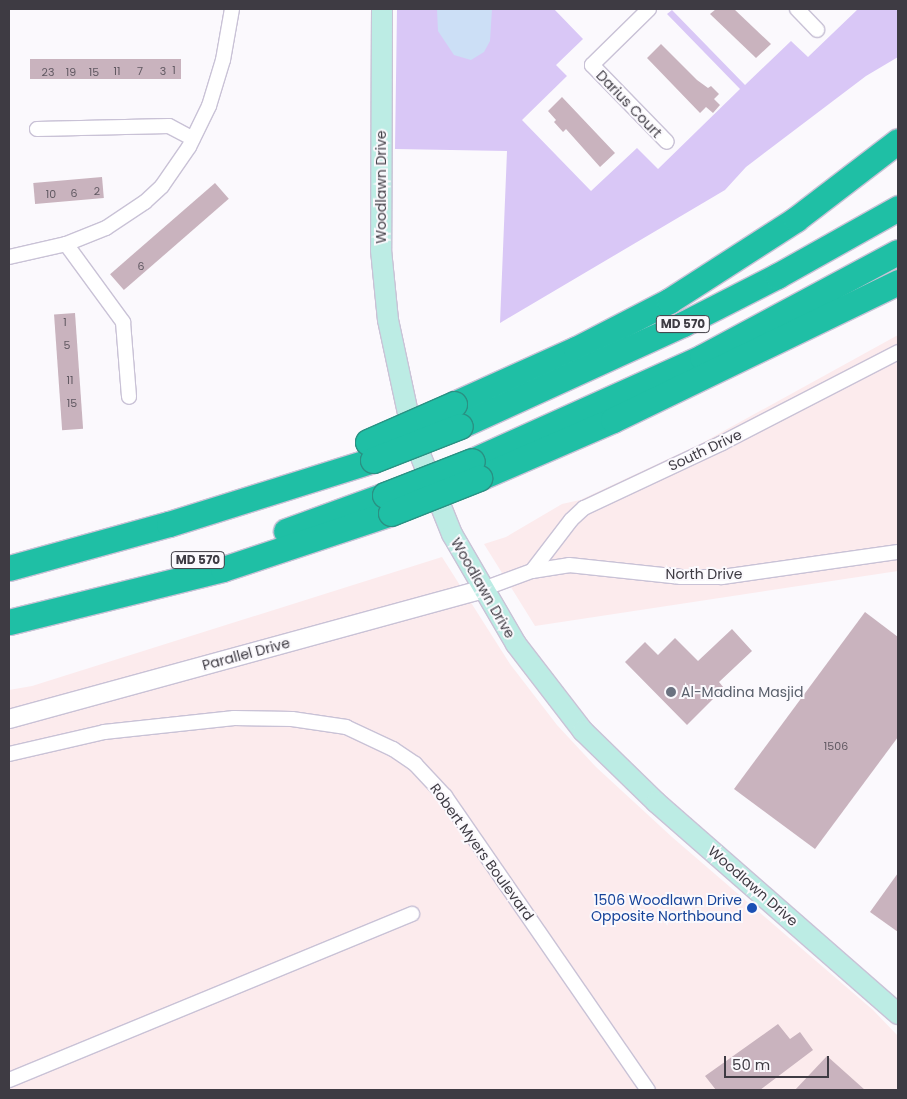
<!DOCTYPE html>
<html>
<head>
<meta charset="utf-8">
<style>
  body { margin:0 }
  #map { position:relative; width:907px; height:1099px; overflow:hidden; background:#fbf9fd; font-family:Poppins,sans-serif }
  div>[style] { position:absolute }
  .commercial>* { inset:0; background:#fcebed }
  .green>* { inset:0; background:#d9c7f6 }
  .water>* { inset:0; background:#ccdff6 }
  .building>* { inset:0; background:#c9b3be; transform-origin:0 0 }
  .roads { filter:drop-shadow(1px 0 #c9c2d6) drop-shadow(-1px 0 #c9c2d6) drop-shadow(0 1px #c9c2d6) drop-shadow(0 -1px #c9c2d6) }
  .minor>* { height:14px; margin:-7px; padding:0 7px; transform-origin:7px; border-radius:7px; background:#fff }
  .tertiary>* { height:18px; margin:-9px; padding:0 9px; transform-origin:9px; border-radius:9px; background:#fff }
  .secondary>* { height:20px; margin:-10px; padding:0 10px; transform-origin:10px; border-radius:10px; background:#bcece4 }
  .motorway>* { height:25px; margin:-12.5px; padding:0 12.5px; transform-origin:12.5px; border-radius:12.5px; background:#1fbfa5 }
  .bridges { filter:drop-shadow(1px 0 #2a9183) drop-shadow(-1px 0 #2a9183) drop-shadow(0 1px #2a9183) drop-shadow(0 -1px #2a9183) }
  .motorway-bridge>* { height:25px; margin:-12.5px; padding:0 12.5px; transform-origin:12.5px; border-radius:12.5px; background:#1fbfa5 }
  .dots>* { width:14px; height:14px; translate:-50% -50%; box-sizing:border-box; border:2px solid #fbf9fd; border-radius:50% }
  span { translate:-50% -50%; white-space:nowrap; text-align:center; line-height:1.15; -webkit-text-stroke:4px #fbf9fd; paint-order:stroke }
  .number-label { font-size:11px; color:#615962 }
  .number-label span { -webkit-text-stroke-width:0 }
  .shield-label span { padding:1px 4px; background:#fbf9fd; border:1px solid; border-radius:4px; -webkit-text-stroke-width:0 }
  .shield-label { font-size:12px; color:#3e3b43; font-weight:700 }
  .street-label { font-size:14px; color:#3e3b43 }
  .worship-label { font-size:14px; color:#5b616d }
  .left { translate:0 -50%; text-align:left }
  .transit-label { font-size:14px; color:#164399 }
  .right { translate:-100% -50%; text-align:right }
  .frame { position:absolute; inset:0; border:10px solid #3e3b43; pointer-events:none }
  .scale { position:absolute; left:724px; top:1056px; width:105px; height:22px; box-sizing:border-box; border:2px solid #3e3b43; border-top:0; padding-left:6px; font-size:15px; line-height:18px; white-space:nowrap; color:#3e3b43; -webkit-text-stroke:4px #fbf9fd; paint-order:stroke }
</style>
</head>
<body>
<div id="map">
  <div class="commercial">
    <div style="clip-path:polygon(898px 335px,898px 571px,535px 626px,484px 544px,506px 537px,562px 504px,580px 500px,702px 443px)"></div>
    <div style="clip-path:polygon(442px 557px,510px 664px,557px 725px,596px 767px,672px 837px,873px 1010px,898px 1036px,898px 1090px,9px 1090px,9px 690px,32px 686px)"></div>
  </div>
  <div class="green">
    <div style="clip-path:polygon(397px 9px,554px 9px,583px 39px,556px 65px,567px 76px,522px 120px,591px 191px,637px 148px,658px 169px,740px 89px,667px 14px,672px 10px,745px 85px,791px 41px,808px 57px,858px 9px,898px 9px,898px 57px,866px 76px,746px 167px,725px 190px,500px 323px,507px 151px,395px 149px)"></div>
  </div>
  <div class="water">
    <div style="clip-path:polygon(437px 9px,492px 9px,490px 41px,484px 52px,471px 60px,454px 55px,438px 31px)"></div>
  </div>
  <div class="building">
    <div style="clip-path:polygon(716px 9px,734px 9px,771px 44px,756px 58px,710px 14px)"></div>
    <div style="clip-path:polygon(661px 44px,697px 80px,708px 88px,711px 86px,719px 94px,714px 99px,720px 105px,713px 113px,706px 107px,700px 113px,647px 58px)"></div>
    <div style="left:181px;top:59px;width:20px;height:151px;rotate:90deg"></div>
    <div style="clip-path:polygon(562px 97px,615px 153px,600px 167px,566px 129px,563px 132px,554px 122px,556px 120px,548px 111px)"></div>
    <div style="left:102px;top:177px;width:21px;height:69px;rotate:85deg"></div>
    <div style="left:215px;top:183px;width:21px;height:139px;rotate:49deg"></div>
    <div style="left:75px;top:313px;width:116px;height:21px;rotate:86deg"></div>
    <div style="clip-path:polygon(865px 612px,898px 637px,898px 737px,815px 849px,734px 789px)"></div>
    <div style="clip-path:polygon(732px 629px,752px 651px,719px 682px,724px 688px,687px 725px,625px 662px,645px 642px,658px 655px,675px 638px,698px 661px)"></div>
    <div style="clip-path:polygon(898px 873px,898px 932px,870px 912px)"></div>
    <div style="clip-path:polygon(778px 1024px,790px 1039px,800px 1032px,813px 1050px,760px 1090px,716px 1090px,705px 1076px)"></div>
    <div style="clip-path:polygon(827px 1056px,865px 1090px,795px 1090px)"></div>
  </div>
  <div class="roads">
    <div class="minor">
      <div style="left:649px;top:9px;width:80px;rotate:135.5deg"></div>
      <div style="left:592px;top:65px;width:107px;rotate:45.8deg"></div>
      <div style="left:797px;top:9px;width:29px;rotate:46deg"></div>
      <div style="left:37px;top:129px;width:132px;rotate:-1.3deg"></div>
      <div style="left:169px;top:126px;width:27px;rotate:28deg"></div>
      <div style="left:66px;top:244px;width:97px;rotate:53.8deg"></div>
      <div style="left:123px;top:322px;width:75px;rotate:85.4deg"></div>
      <div style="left:9px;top:257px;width:58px;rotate:-12.8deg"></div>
      <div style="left:66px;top:244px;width:43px;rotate:-21.8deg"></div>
      <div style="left:106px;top:228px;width:47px;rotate:-33.7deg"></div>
      <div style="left:145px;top:202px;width:23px;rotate:-43deg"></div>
      <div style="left:162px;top:186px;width:47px;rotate:-55.3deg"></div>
      <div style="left:189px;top:147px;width:46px;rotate:-64deg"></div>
      <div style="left:209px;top:106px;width:48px;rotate:-73.1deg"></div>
      <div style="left:223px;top:60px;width:52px;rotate:-80deg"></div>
      <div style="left:532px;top:571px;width:64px;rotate:-52.6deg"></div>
      <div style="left:571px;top:520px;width:18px;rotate:-43deg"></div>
      <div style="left:584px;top:508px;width:153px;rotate:-25.2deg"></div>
      <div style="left:722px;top:443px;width:198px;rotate:-27.3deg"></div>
      <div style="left:483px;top:589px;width:52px;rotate:-20.2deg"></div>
      <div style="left:532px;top:571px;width:37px;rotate:-9deg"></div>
      <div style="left:569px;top:565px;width:113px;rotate:6.1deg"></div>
      <div style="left:681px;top:577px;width:41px"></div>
      <div style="left:722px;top:577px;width:178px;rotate:-8.1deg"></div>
      <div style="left:9px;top:754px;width:98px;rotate:-13deg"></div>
      <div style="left:104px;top:732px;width:131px;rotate:-6.1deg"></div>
      <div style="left:234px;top:718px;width:58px;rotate:1deg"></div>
      <div style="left:292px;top:719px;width:55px;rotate:8.4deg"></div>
      <div style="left:346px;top:727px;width:52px;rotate:25.1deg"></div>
      <div style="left:393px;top:749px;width:27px;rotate:34deg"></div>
      <div style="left:415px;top:764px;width:44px;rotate:46.8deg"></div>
      <div style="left:445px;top:796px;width:357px;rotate:55.4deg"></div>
      <div style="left:9px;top:1080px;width:436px;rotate:-22.4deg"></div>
    </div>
    <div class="tertiary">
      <div style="left:9px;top:719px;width:492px;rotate:-15.3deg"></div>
    </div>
    <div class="secondary">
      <div style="left:382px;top:9px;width:241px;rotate:90.2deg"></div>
      <div style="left:381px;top:250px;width:70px;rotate:84.3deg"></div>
      <div style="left:388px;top:320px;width:120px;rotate:77.9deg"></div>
      <div style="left:413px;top:437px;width:105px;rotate:68.1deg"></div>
      <div style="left:452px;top:534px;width:127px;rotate:59.8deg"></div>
      <div style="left:516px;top:644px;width:110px;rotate:52.4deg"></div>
      <div style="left:583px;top:731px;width:102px;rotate:44.2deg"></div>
      <div style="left:656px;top:802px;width:322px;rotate:41.2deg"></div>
    </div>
    <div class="motorway">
      <div style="left:454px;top:404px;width:134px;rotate:-24.3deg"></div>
      <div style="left:576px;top:349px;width:105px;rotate:-27.3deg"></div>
      <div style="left:669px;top:301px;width:151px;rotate:-32.8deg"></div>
      <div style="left:796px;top:219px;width:128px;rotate:-37.4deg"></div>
      <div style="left:460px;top:426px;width:245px;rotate:-24.6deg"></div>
      <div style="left:683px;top:324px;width:106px;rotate:-27.1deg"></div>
      <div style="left:777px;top:276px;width:139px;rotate:-29.3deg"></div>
      <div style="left:472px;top:461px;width:252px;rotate:-24.3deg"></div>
      <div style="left:702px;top:357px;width:222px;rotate:-28.2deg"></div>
      <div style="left:479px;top:478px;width:146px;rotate:-23.4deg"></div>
      <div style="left:613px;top:420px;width:317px;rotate:-25.8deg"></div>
      <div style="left:286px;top:531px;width:105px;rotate:-20deg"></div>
      <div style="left:9px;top:568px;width:166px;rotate:-15.4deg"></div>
      <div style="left:169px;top:524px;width:214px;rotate:-17.4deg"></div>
      <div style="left:9px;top:622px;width:220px;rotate:-13.9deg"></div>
      <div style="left:223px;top:569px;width:177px;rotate:-18.4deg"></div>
    </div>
  </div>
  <div class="bridges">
    <div class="motorway-bridge">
      <div style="left:368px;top:442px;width:94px;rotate:-23.8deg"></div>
      <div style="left:373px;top:460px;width:93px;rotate:-21.3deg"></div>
      <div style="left:385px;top:495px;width:93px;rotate:-21.3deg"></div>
      <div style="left:391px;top:513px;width:95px;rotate:-21.7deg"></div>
    </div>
  </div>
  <div class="dots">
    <div style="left:671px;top:692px;background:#6b7280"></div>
    <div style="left:752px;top:908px;background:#1a4fb4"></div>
  </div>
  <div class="number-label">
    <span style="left:174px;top:70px">1</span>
    <span style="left:117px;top:71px">11</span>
    <span style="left:140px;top:71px">7</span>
    <span style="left:163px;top:71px">3</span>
    <span style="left:48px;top:72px">23</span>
    <span style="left:71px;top:72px">19</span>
    <span style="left:94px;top:72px">15</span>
    <span style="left:97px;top:191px">2</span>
    <span style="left:74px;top:193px">6</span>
    <span style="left:51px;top:194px">10</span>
    <span style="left:141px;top:266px">6</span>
    <span style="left:65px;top:322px">1</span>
    <span style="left:67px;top:345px">5</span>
    <span style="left:70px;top:380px">11</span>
    <span style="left:72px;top:403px">15</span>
    <span style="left:836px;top:746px">1506</span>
  </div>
  <div class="shield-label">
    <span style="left:683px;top:324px">MD 570</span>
    <span style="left:198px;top:560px">MD 570</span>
  </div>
  <div class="street-label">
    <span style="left:629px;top:104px;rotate:46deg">Darius Court</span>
    <span style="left:381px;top:187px;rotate:-90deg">Woodlawn Drive</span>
    <span style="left:705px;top:450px;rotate:-25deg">South Drive</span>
    <span style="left:704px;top:574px">North Drive</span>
    <span style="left:483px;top:588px;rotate:60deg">Woodlawn Drive</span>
    <span style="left:246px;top:654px;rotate:-15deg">Parallel Drive</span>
    <span style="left:482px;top:852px;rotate:54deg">Robert Myers Boulevard</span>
    <span style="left:753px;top:886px;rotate:41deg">Woodlawn Drive</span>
  </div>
  <div class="worship-label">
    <span class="left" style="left:681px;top:692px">Al-Madina Masjid</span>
  </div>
  <div class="transit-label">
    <span class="right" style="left:742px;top:908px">1506 Woodlawn Drive<br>Opposite Northbound</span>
  </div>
  <div class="frame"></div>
  <div class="scale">50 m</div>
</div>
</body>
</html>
